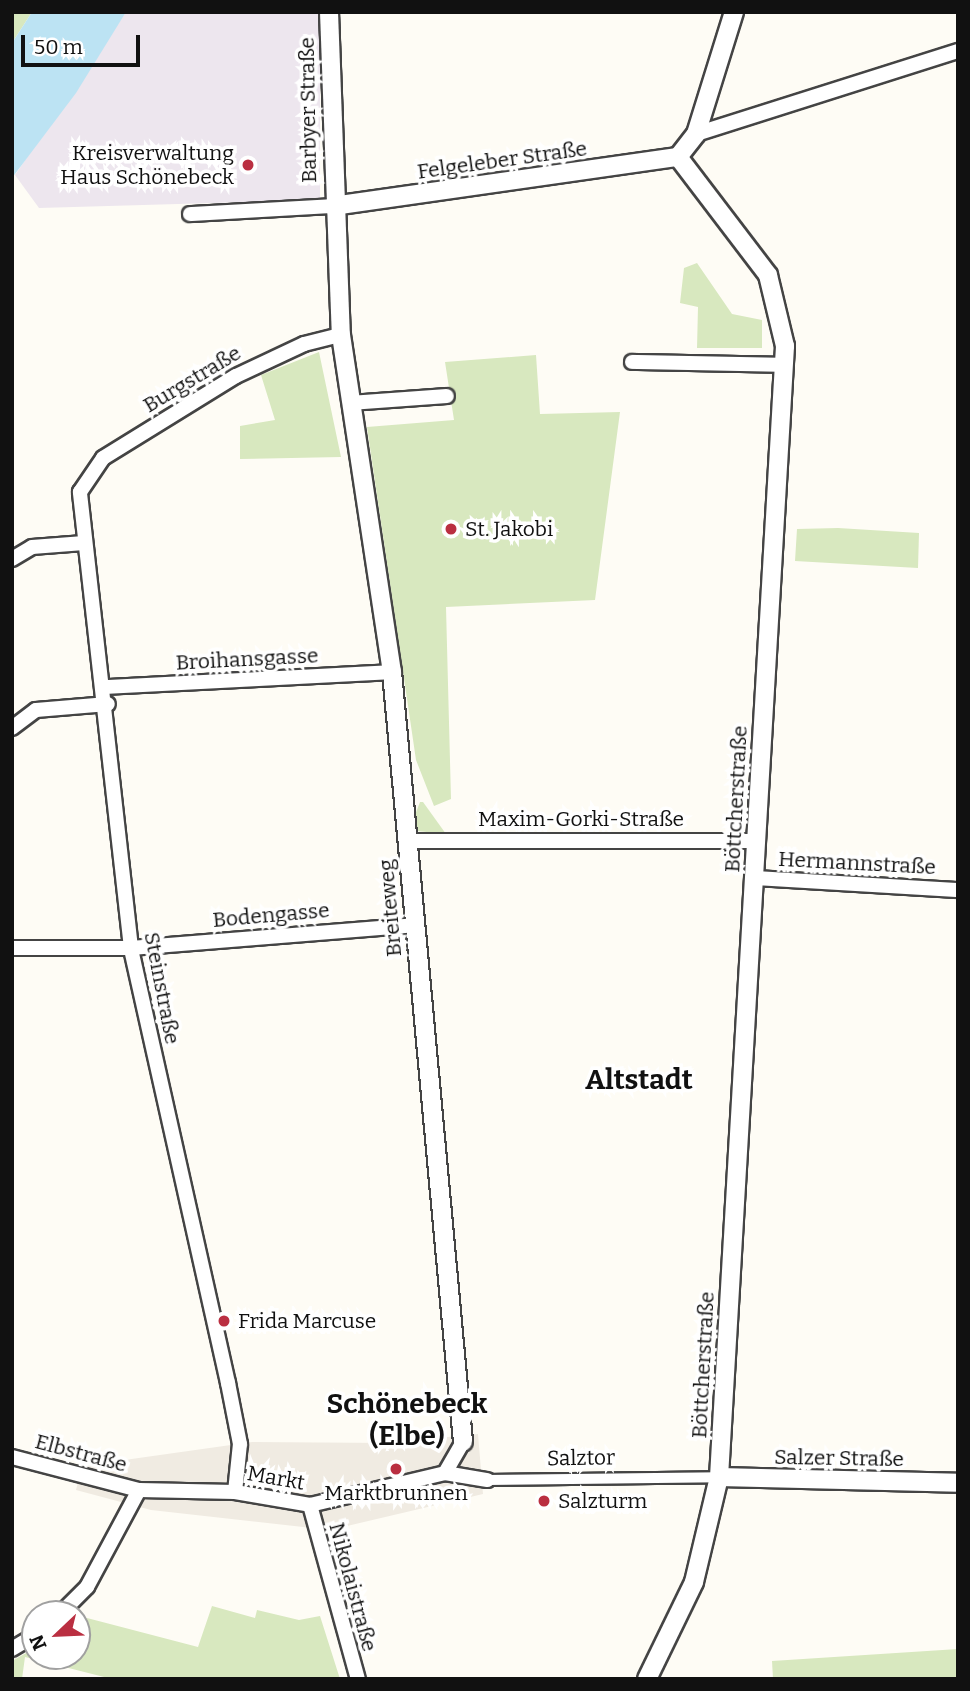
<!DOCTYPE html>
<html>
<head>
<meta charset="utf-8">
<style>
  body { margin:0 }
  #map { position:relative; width:970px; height:1691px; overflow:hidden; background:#fefcf5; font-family:Bitter,serif }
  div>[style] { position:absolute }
  .industrial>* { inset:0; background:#ede6ee }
  .green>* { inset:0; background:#d8e8bf }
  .plaza>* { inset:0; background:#f0ebe2 }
  .water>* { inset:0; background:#bce3f3 }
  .roads { filter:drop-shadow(2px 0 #444) drop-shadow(-2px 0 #444) drop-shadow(0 2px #444) drop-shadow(0 -2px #444) }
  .pedestrian>* { height:10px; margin:-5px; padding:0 5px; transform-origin:5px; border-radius:5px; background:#fff }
  .minor>* { height:14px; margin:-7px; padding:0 7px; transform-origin:7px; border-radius:7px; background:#fff }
  .tertiary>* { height:18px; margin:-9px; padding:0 9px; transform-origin:9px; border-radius:9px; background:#fff }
  .dots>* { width:19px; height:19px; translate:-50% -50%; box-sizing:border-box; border:4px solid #fff; border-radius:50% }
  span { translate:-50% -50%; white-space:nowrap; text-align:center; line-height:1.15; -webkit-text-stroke:7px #fff; paint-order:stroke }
  .street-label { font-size:21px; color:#111 }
  .poi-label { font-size:21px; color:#111 }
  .right { translate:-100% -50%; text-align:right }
  .left { translate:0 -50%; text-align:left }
  .district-label { font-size:28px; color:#111; font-weight:700 }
  .frame { position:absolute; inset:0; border:14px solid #111; pointer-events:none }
  .north { position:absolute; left:21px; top:1600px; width:70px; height:70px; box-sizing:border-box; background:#fff; border:2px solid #a0a0a0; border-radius:50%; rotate:247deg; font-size:19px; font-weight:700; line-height:28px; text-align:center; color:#111 }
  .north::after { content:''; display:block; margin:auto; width:24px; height:32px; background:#ba2f41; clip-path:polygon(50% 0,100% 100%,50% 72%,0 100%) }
  .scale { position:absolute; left:21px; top:35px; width:119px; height:32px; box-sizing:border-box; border:4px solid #111; border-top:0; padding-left:9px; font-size:21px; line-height:24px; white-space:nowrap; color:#111; -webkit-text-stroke:5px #fff; paint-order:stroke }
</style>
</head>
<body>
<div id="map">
  <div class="industrial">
    <div style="clip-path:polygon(126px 12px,320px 12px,320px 200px,39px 208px,15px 175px)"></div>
  </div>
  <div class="green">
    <div style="clip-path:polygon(12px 12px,32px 12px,12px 43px)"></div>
    <div style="clip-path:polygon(697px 263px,732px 314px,762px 320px,762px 348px,697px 348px,698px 307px,680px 303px,684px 268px)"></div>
    <div style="clip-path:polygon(319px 352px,341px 457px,240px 459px,240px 426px,275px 420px,261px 375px)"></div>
    <div style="clip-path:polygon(536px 355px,540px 414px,620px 412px,595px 600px,446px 607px,451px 799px,434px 806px,416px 760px,367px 427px,454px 420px,445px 362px)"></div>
    <div style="clip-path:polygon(838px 528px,919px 533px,918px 568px,795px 561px,797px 529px)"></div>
    <div style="clip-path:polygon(420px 802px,423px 802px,446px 834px,417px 831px,413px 820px)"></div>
    <div style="clip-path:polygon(212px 1606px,255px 1618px,257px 1610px,299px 1620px,320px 1616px,340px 1679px,112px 1679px,25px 1657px,22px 1679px,12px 1679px,12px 1661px,35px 1648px,35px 1656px,77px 1656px,77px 1623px,87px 1618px,198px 1647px)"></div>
    <div style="clip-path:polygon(958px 1649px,958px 1679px,773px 1679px,772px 1661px)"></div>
  </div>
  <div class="plaza">
    <div style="clip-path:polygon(478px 1434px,483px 1494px,330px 1530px,151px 1510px,76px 1490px,82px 1466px,252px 1442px,387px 1443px)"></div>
  </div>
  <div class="water">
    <div style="clip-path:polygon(32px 12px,126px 12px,76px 93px,12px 178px,12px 43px)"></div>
  </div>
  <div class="roads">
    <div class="pedestrian">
      <div style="left:487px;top:1480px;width:232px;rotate:-0.7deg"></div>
    </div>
    <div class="minor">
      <div style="left:696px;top:134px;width:275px;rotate:-17.6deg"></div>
      <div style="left:190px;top:214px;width:143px;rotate:-3.2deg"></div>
      <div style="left:632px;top:362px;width:152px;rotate:1.1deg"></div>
      <div style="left:350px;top:403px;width:97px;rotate:-4.1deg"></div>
      <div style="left:12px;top:559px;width:23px;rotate:-31deg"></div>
      <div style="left:32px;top:547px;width:52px;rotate:-4.4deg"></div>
      <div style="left:106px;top:687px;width:286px;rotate:-3deg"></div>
      <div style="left:12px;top:728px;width:30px;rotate:-37deg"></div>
      <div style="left:36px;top:710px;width:72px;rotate:-4.8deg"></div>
      <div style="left:407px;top:841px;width:349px"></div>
      <div style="left:754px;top:878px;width:204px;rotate:3.4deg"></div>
      <div style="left:12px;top:948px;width:119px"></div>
      <div style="left:131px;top:948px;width:284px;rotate:-4.6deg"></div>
      <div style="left:12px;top:1457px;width:131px;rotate:14.6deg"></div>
      <div style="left:139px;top:1490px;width:96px;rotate:1.2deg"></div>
      <div style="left:235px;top:1492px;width:76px;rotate:9.8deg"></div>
      <div style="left:310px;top:1505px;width:139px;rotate:-13.3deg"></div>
      <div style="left:445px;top:1473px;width:36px;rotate:-60deg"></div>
      <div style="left:445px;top:1473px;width:43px;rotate:9.5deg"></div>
      <div style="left:235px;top:1492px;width:48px;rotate:-84.1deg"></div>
      <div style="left:240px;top:1444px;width:62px;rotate:-101.1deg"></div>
      <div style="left:228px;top:1383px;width:446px;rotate:-102.6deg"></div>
      <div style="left:131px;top:948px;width:459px;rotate:-96.4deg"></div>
      <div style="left:80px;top:492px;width:41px;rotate:-55.9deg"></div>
      <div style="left:103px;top:458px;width:156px;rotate:-31.7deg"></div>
      <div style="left:236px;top:376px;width:75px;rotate:-25.2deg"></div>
      <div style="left:304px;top:344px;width:38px;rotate:-14deg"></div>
      <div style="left:310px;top:1505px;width:180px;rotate:74.6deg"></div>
      <div style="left:60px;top:1614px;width:38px;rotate:-45deg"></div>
      <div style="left:87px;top:1587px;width:110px;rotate:-61.8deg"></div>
      <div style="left:12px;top:1649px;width:27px;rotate:-31deg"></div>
    </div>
    <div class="tertiary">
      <div style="left:329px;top:12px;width:323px;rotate:87.9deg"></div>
      <div style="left:341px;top:335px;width:341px;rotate:81.4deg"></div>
      <div style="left:392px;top:672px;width:773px;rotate:84.73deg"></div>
      <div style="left:678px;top:157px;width:29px;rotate:-52deg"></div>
      <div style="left:696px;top:134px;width:128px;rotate:-72.7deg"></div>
      <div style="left:333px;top:206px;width:348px;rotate:-8.1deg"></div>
      <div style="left:719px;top:1477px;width:239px;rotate:1.4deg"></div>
      <div style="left:647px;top:1679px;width:108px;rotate:-64.1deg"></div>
      <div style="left:694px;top:1582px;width:108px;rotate:-76.6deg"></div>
      <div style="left:719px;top:1477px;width:1133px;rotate:-86.66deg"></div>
      <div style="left:785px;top:346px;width:73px;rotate:-103.5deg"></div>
      <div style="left:768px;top:275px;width:148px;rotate:-127.3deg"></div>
    </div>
  </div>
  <div class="dots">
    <div style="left:248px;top:165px;background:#ba2f41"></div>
    <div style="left:451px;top:529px;background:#ba2f41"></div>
    <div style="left:224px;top:1321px;background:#ba2f41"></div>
    <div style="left:396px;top:1469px;background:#ba2f41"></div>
    <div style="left:544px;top:1501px;background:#ba2f41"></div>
  </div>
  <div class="street-label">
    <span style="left:308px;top:110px;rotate:-91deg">Barbyer Straße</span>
    <span style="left:502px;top:160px;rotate:-8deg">Felgeleber Straße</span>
    <span style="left:192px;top:379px;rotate:-31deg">Burgstraße</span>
    <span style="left:247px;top:659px;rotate:-3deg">Broihansgasse</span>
    <span style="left:736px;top:799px;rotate:-87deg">Böttcherstraße</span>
    <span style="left:581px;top:819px">Maxim-Gorki-Straße</span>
    <span style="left:857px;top:863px;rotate:3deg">Hermannstraße</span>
    <span style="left:390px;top:908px;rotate:-95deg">Breiteweg</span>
    <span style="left:271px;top:915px;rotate:-5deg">Bodengasse</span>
    <span style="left:162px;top:988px;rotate:79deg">Steinstraße</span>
    <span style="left:703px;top:1365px;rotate:-87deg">Böttcherstraße</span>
    <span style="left:81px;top:1453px;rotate:15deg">Elbstraße</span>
    <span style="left:581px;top:1458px;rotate:-1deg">Salztor</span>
    <span style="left:839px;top:1458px;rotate:1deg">Salzer Straße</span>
    <span style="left:276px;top:1478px;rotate:10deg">Markt</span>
    <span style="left:353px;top:1587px;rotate:75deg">Nikolaistraße</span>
  </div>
  <div class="poi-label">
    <span class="right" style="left:234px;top:165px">Kreisverwaltung<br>Haus Schönebeck</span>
    <span class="left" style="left:465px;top:529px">St. Jakobi</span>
    <span class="left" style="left:238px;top:1321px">Frida Marcuse</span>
    <span style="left:396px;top:1493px">Marktbrunnen</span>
    <span class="left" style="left:558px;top:1501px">Salzturm</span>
  </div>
  <div class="district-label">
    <span style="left:639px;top:1080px">Altstadt</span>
    <span style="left:407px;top:1420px">Schönebeck<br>(Elbe)</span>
  </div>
  <div class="frame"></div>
  <div class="north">N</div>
  <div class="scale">50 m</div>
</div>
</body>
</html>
